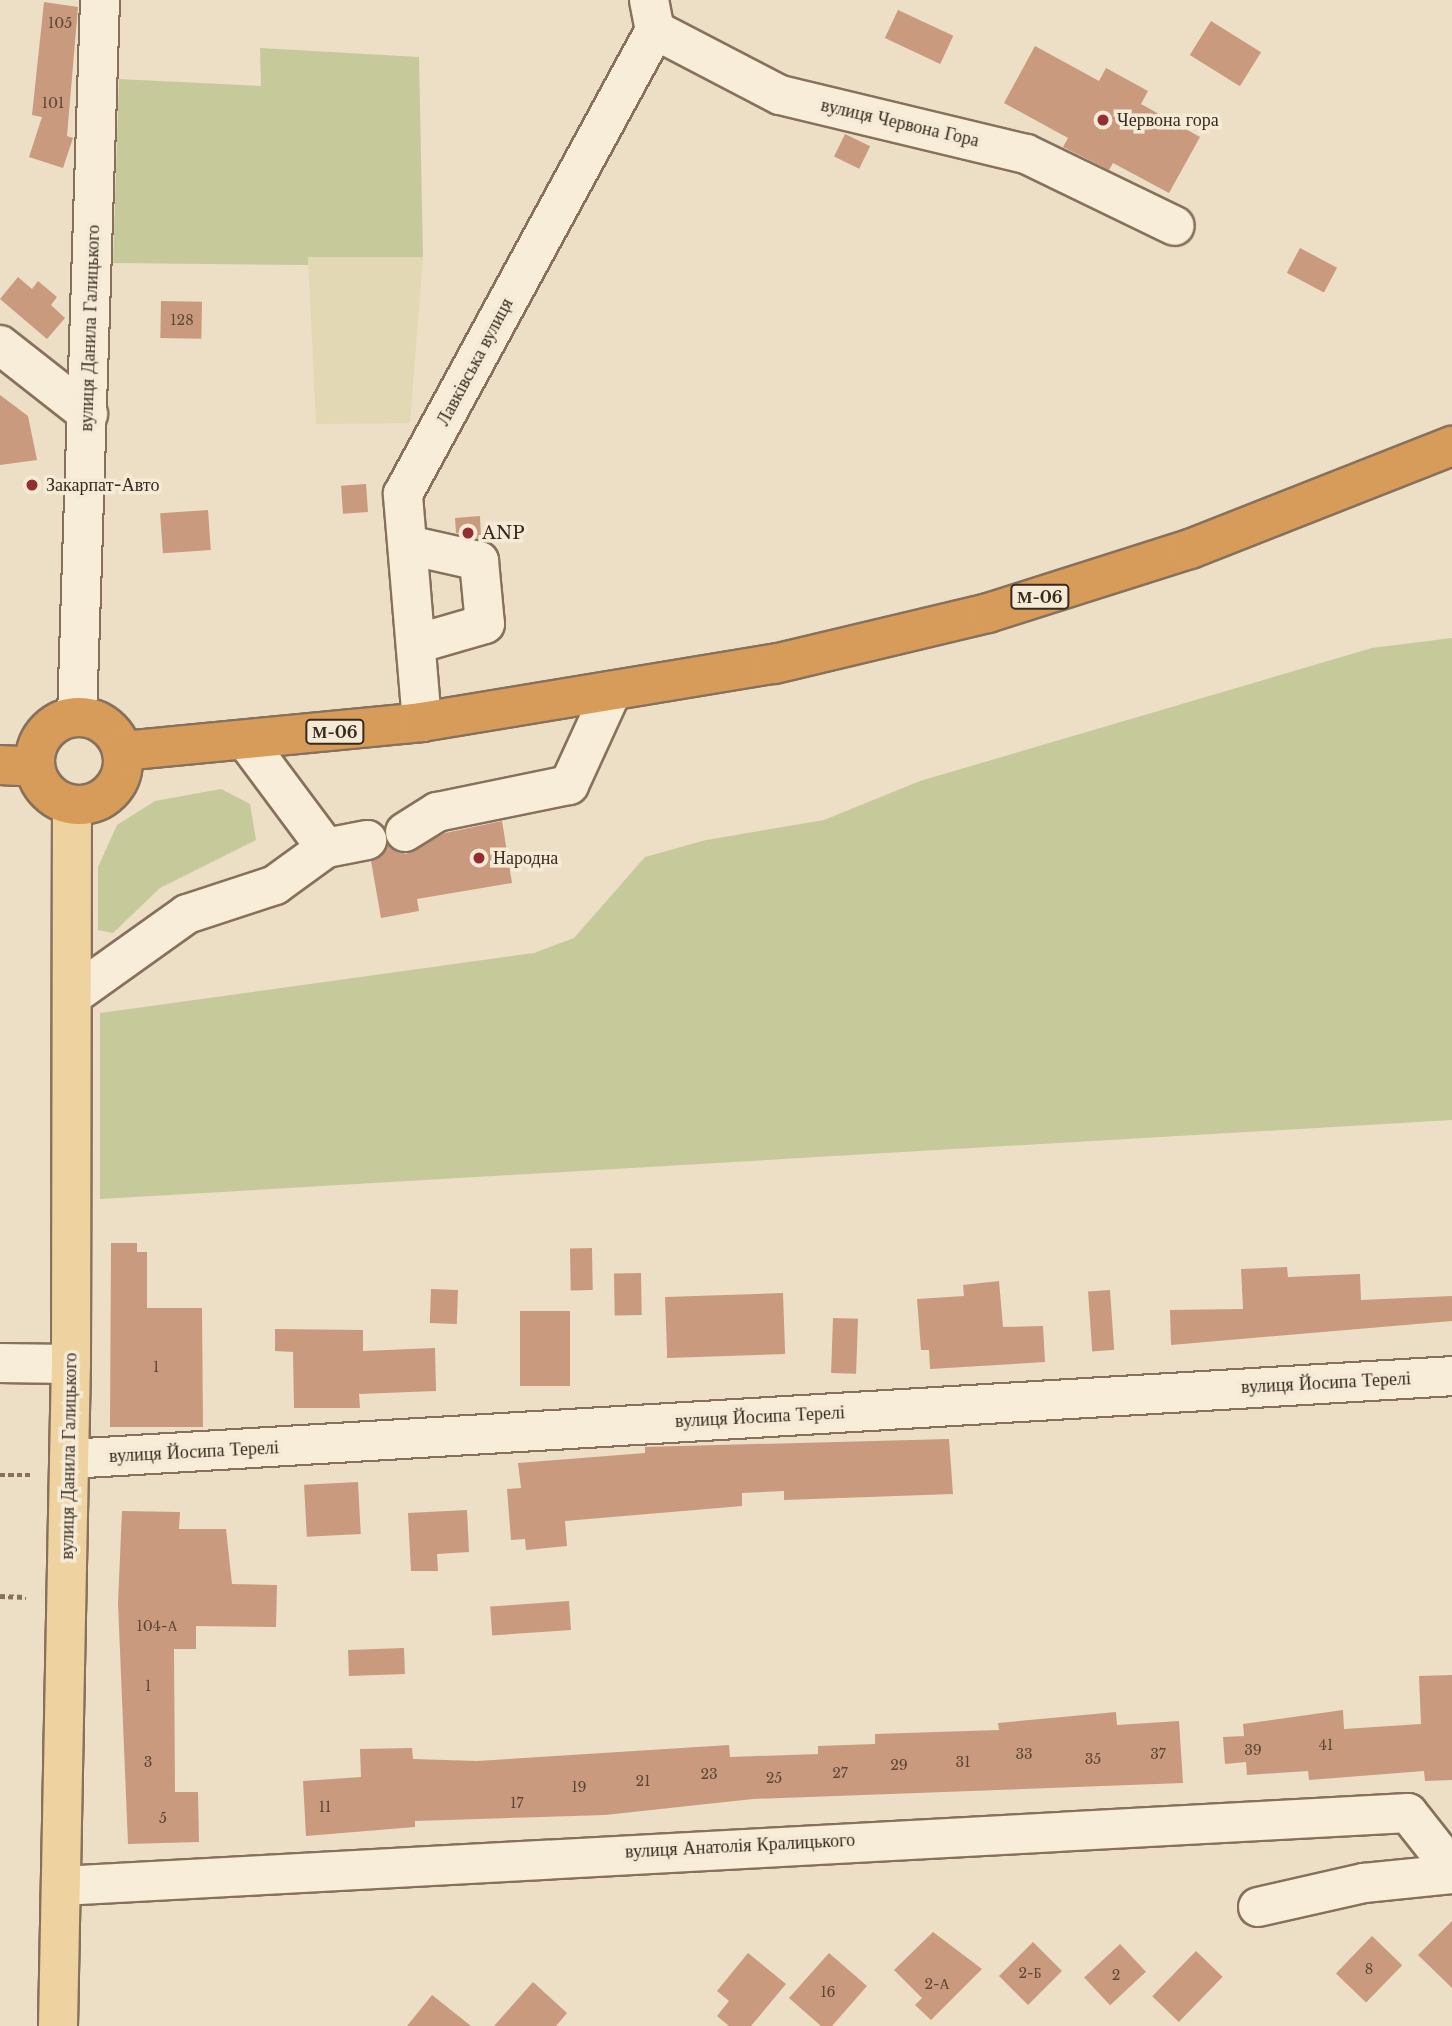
<!DOCTYPE html>
<html>
<head>
<meta charset="utf-8">
<style>
  body { margin:0 }
  #map { position:relative; width:1452px; height:2026px; overflow:hidden; background:#ecdfc5; font-family:"Libre Baskerville",serif }
  div>[style] { position:absolute }
  .farmland>* { inset:0; background:#e2d8b3 }
  .green>* { inset:0; background:#c6ca9a }
  .building>* { inset:0; background:#c99a7d; transform-origin:0 0 }
  .path>* { height:4.5px; margin-top:-2.25px; transform-origin:0; background:repeating-linear-gradient(90deg,#87715c 0 5px,transparent 0 8.5px) }
  .roads { filter:drop-shadow(2px 0 #87715c) drop-shadow(-2px 0 #87715c) drop-shadow(0 2px #87715c) drop-shadow(0 -2px #87715c) }
  .minor>* { height:38px; margin:-19px; padding:0 19px; transform-origin:19px; border-radius:19px; background:#f7edd8 }
  .major>* { height:38px; margin:-19px; padding:0 19px; transform-origin:19px; border-radius:19px; background:#eed29f }
  .highway>* { height:38px; margin:-19px; padding:0 19px; transform-origin:19px; border-radius:19px; background:#d89c5a }
  .highway>.ring { margin:-19px; padding:0; box-sizing:content-box; background:none; border:38px solid #d89c5a; border-radius:50% }
  .dots>* { width:19px; height:19px; translate:-50% -50%; box-sizing:border-box; border:4px solid #f4ead5; border-radius:50% }
  span { translate:-50% -50%; white-space:nowrap; text-align:center; line-height:1.15; -webkit-text-stroke:7px #f4ead5; paint-order:stroke }
  .number-label { font-size:14px; color:#5c4636 }
  .number-label span { -webkit-text-stroke-width:0 }
  .shield-label span { padding:2px 5px; background:#f4ead5; border:2px solid; border-radius:5px; -webkit-text-stroke-width:0 }
  .shield-label { font-size:16px; color:#382a1f; font-weight:700 }
  .poi-label { font-size:18px; color:#382a1f }
  .left { translate:0 -50%; text-align:left }
  .street-label { font-size:18px; color:#382a1f }
</style>
</head>
<body>
<div id="map">
  <div class="farmland">
    <div style="clip-path:polygon(308px 257px,423px 257px,410px 423px,316px 424px)"></div>
  </div>
  <div class="green">
    <div style="clip-path:polygon(260px 48px,419px 57px,423px 257px,308px 257px,308px 265px,113px 263px,119px 79px,261px 86px)"></div>
    <div style="clip-path:polygon(1452px 638px,1452px 1120px,100px 1199px,100px 1013px,534px 953px,574px 938px,645px 857px,706px 840px,824px 820px,920px 781px,1372px 648px)"></div>
    <div style="clip-path:polygon(221px 789px,250px 804px,256px 840px,160px 888px,113px 933px,98px 930px,98px 867px,117px 825px,155px 801px)"></div>
  </div>
  <div class="building">
    <div style="clip-path:polygon(44px 2px,78px 7px,67px 136px,73px 138px,63px 168px,29px 157px,42px 117px,32px 115px)"></div>
    <div style="left:898px;top:10px;width:61px;height:31px;rotate:25deg"></div>
    <div style="left:1211px;top:21px;width:59px;height:40px;rotate:32deg"></div>
    <div style="clip-path:polygon(1035px 46px,1099px 81px,1106px 68px,1148px 91px,1141px 104px,1200px 137px,1169px 193px,1113px 163px,1109px 170px,1063px 147px,1068px 138px,1004px 103px)"></div>
    <div style="left:845px;top:134px;width:28px;height:25px;rotate:26deg"></div>
    <div style="left:1300px;top:248px;width:42px;height:28px;rotate:28deg"></div>
    <div style="clip-path:polygon(18px 277px,32px 289px,38px 281px,57px 297px,51px 305px,65px 318px,47px 339px,0 299px)"></div>
    <div style="left:161px;top:301px;width:41px;height:37px;rotate:1deg"></div>
    <div style="clip-path:polygon(0 395px,28px 416px,37px 460px,0 465px)"></div>
    <div style="left:366px;top:484px;width:28px;height:25px;rotate:86deg"></div>
    <div style="left:208px;top:510px;width:40px;height:48px;rotate:86deg"></div>
    <div style="clip-path:polygon(480px 516px,481px 539px,456px 533px,455px 518px)"></div>
    <div style="clip-path:polygon(502px 821px,512px 883px,417px 899px,419px 911px,381px 918px,371px 861px,388px 845px,406px 854px,445px 833px)"></div>
    <div style="clip-path:polygon(111px 1243px,137px 1243px,137px 1252px,147px 1252px,147px 1308px,202px 1308px,203px 1427px,110px 1427px)"></div>
    <div style="left:592px;top:1248px;width:42px;height:22px;rotate:89deg"></div>
    <div style="clip-path:polygon(1287px 1267px,1288px 1277px,1360px 1274px,1361px 1300px,1452px 1296px,1452px 1321px,1171px 1345px,1170px 1310px,1243px 1309px,1241px 1269px)"></div>
    <div style="left:641px;top:1273px;width:42px;height:27px;rotate:89deg"></div>
    <div style="clip-path:polygon(999px 1281px,1003px 1327px,1043px 1326px,1045px 1362px,930px 1369px,929px 1350px,921px 1350px,917px 1299px,964px 1296px,963px 1285px)"></div>
    <div style="left:431px;top:1289px;width:27px;height:34px;rotate:2deg"></div>
    <div style="left:1110px;top:1290px;width:60px;height:22px;rotate:86deg"></div>
    <div style="left:783px;top:1293px;width:61px;height:118px;rotate:88deg"></div>
    <div style="left:520px;top:1311px;width:50px;height:75px"></div>
    <div style="left:833px;top:1318px;width:25px;height:55px;rotate:2deg"></div>
    <div style="clip-path:polygon(275px 1329px,363px 1330px,363px 1351px,435px 1348px,436px 1391px,359px 1394px,360px 1408px,294px 1408px,293px 1352px,275px 1351px)"></div>
    <div style="clip-path:polygon(949px 1439px,953px 1494px,784px 1500px,784px 1491px,742px 1493px,742px 1506px,565px 1521px,567px 1546px,526px 1550px,525px 1539px,511px 1540px,507px 1489px,521px 1488px,518px 1463px,645px 1453px,645px 1447px)"></div>
    <div style="left:358px;top:1482px;width:52px;height:54px;rotate:87deg"></div>
    <div style="clip-path:polygon(467px 1510px,469px 1552px,437px 1554px,438px 1571px,411px 1571px,408px 1513px)"></div>
    <div style="clip-path:polygon(122px 1511px,180px 1512px,179px 1529px,226px 1529px,232px 1584px,277px 1585px,276px 1627px,196px 1626px,196px 1649px,174px 1649px,175px 1792px,198px 1792px,199px 1842px,128px 1844px,118px 1603px)"></div>
    <div style="left:569px;top:1601px;width:29px;height:79px;rotate:86deg"></div>
    <div style="left:404px;top:1648px;width:26px;height:56px;rotate:88deg"></div>
    <div style="clip-path:polygon(1452px 1675px,1452px 1780px,1425px 1781px,1424px 1771px,1309px 1780px,1308px 1771px,1247px 1775px,1246px 1762px,1225px 1764px,1223px 1737px,1244px 1736px,1243px 1724px,1343px 1710px,1344px 1729px,1421px 1724px,1419px 1676px)"></div>
    <div style="clip-path:polygon(1116px 1712px,1117px 1725px,1179px 1721px,1183px 1783px,753px 1799px,605px 1815px,415px 1821px,415px 1827px,306px 1836px,303px 1781px,361px 1777px,360px 1749px,412px 1748px,413px 1759px,477px 1761px,729px 1745px,730px 1757px,818px 1754px,818px 1746px,875px 1744px,875px 1734px,999px 1730px,998px 1723px)"></div>
    <div style="clip-path:polygon(1452px 1921px,1452px 1988px,1418px 1955px)"></div>
    <div style="clip-path:polygon(933px 1932px,982px 1969px,931px 2020px,915px 2005px,922px 1998px,894px 1970px)"></div>
    <div style="left:1372px;top:1936px;width:42px;height:52px;rotate:44deg"></div>
    <div style="left:1033px;top:1942px;width:41px;height:48px;rotate:45deg"></div>
    <div style="left:1120px;top:1944px;width:38px;height:49px;rotate:47deg"></div>
    <div style="left:1196px;top:1951px;width:37px;height:63px;rotate:44deg"></div>
    <div style="clip-path:polygon(748px 1953px,786px 1984px,751px 2026px,729px 2026px,717px 2016px,729px 2001px,717px 1991px)"></div>
    <div style="clip-path:polygon(829px 1953px,867px 1986px,832px 2026px,821px 2026px,789px 1998px)"></div>
    <div style="clip-path:polygon(533px 1982px,567px 2013px,556px 2026px,494px 2026px)"></div>
    <div style="clip-path:polygon(432px 1995px,471px 2026px,407px 2026px)"></div>
  </div>
  <div class="path">
    <div style="left:0;top:1475px;width:30px"></div>
    <div style="left:0;top:1596px;width:26px;rotate:2deg"></div>
  </div>
  <div class="roads">
    <div class="minor">
      <div style="left:649px;top:0;width:31px;rotate:79deg"></div>
      <div style="left:655px;top:30px;width:141px;rotate:27.5deg"></div>
      <div style="left:780px;top:95px;width:253px;rotate:13.5deg"></div>
      <div style="left:1026px;top:154px;width:165px;rotate:25.8deg"></div>
      <div style="left:0;top:345px;width:112px;rotate:38.1deg"></div>
      <div style="left:408px;top:545px;width:73px;rotate:12.7deg"></div>
      <div style="left:479px;top:561px;width:63px;rotate:84.6deg"></div>
      <div style="left:485px;top:624px;width:72px;rotate:163.8deg"></div>
      <div style="left:77px;top:716px;width:716px;rotate:-88.16deg"></div>
      <div style="left:422px;top:722px;width:229px;rotate:-94.8deg"></div>
      <div style="left:403px;top:494px;width:528px;rotate:-61.49deg"></div>
      <div style="left:247px;top:742px;width:132px;rotate:53.3deg"></div>
      <div style="left:326px;top:848px;width:42px;rotate:-11deg"></div>
      <div style="left:405px;top:832px;width:38px;rotate:-32deg"></div>
      <div style="left:437px;top:812px;width:135px;rotate:-11.6deg"></div>
      <div style="left:569px;top:785px;width:103px;rotate:-65.4deg"></div>
      <div style="left:72px;top:996px;width:141px;rotate:-35.5deg"></div>
      <div style="left:187px;top:914px;width:93px;rotate:-18.2deg"></div>
      <div style="left:275px;top:885px;width:63px;rotate:-36deg"></div>
      <div style="left:0;top:1363px;width:71px;rotate:0.8deg"></div>
      <div style="left:69px;top:1459px;width:1385px;rotate:-3.43deg"></div>
      <div style="left:61px;top:1886px;width:1349px;rotate:-3.1deg"></div>
      <div style="left:1408px;top:1813px;width:71px;rotate:51.8deg"></div>
      <div style="left:1258px;top:1907px;width:109px;rotate:-12.8deg"></div>
      <div style="left:1364px;top:1883px;width:88px;rotate:-5.8deg"></div>
    </div>
    <div class="major">
      <div style="left:58px;top:2026px;width:662px;rotate:-88.88deg"></div>
      <div style="left:71px;top:1364px;width:559px;rotate:-89.9deg"></div>
    </div>
    <div class="highway">
      <div class="ring" style="left:35px;top:717px;width:50px;height:50px"></div>
      <div style="left:122px;top:751px;width:301px;rotate:-5.5deg"></div>
      <div style="left:422px;top:722px;width:357px;rotate:-9.4deg"></div>
      <div style="left:774px;top:664px;width:220px;rotate:-13.4deg"></div>
      <div style="left:988px;top:613px;width:212px;rotate:-17.6deg"></div>
      <div style="left:1190px;top:549px;width:282px;rotate:-21.5deg"></div>
      <div style="left:0;top:765px;width:34px;rotate:3deg"></div>
    </div>
  </div>
  <div class="dots">
    <div style="left:1103px;top:120px;background:#932f33"></div>
    <div style="left:32px;top:485px;background:#932f33"></div>
    <div style="left:468px;top:533px;background:#932f33"></div>
    <div style="left:479px;top:858px;background:#932f33"></div>
  </div>
  <div class="number-label">
    <span style="left:60px;top:23px">105</span>
    <span style="left:53px;top:103px">101</span>
    <span style="left:182px;top:320px">128</span>
    <span style="left:156px;top:1367px">1</span>
    <span style="left:157px;top:1626px">104-А</span>
    <span style="left:148px;top:1686px">1</span>
    <span style="left:1326px;top:1745px">41</span>
    <span style="left:1253px;top:1750px">39</span>
    <span style="left:1024px;top:1754px">33</span>
    <span style="left:1158px;top:1754px">37</span>
    <span style="left:1093px;top:1759px">35</span>
    <span style="left:148px;top:1762px">3</span>
    <span style="left:963px;top:1762px">31</span>
    <span style="left:899px;top:1765px">29</span>
    <span style="left:840px;top:1773px">27</span>
    <span style="left:709px;top:1774px">23</span>
    <span style="left:774px;top:1778px">25</span>
    <span style="left:643px;top:1781px">21</span>
    <span style="left:579px;top:1787px">19</span>
    <span style="left:517px;top:1803px">17</span>
    <span style="left:325px;top:1807px">11</span>
    <span style="left:163px;top:1818px">5</span>
    <span style="left:1369px;top:1969px">8</span>
    <span style="left:1030px;top:1973px">2-Б</span>
    <span style="left:1116px;top:1975px">2</span>
    <span style="left:937px;top:1984px">2-А</span>
    <span style="left:828px;top:1992px">16</span>
  </div>
  <div class="shield-label">
    <span style="left:1040px;top:597px">М-06</span>
    <span style="left:335px;top:732px">М-06</span>
  </div>
  <div class="poi-label">
    <span class="left" style="left:1117px;top:120px">Червона гора</span>
    <span class="left" style="left:46px;top:485px">Закарпат-Авто</span>
    <span class="left" style="left:482px;top:533px">ANP</span>
    <span class="left" style="left:493px;top:858px">Народна</span>
  </div>
  <div class="street-label">
    <span style="left:900px;top:123px;rotate:13deg">вулиця Червона Гора</span>
    <span style="left:90px;top:328px;rotate:-88deg">вулиця Данила Галицького</span>
    <span style="left:475px;top:362px;rotate:-62deg">Лавківська вулиця</span>
    <span style="left:1326px;top:1383px;rotate:-3deg">вулиця Йосипа Терелі</span>
    <span style="left:760px;top:1417px;rotate:-3deg">вулиця Йосипа Терелі</span>
    <span style="left:194px;top:1452px;rotate:-3deg">вулиця Йосипа Терелі</span>
    <span style="left:69px;top:1456px;rotate:-89deg">вулиця Данила Галицького</span>
    <span style="left:740px;top:1846px;rotate:-3deg">вулиця Анатолія Кралицького</span>
  </div>
</div>
</body>
</html>
